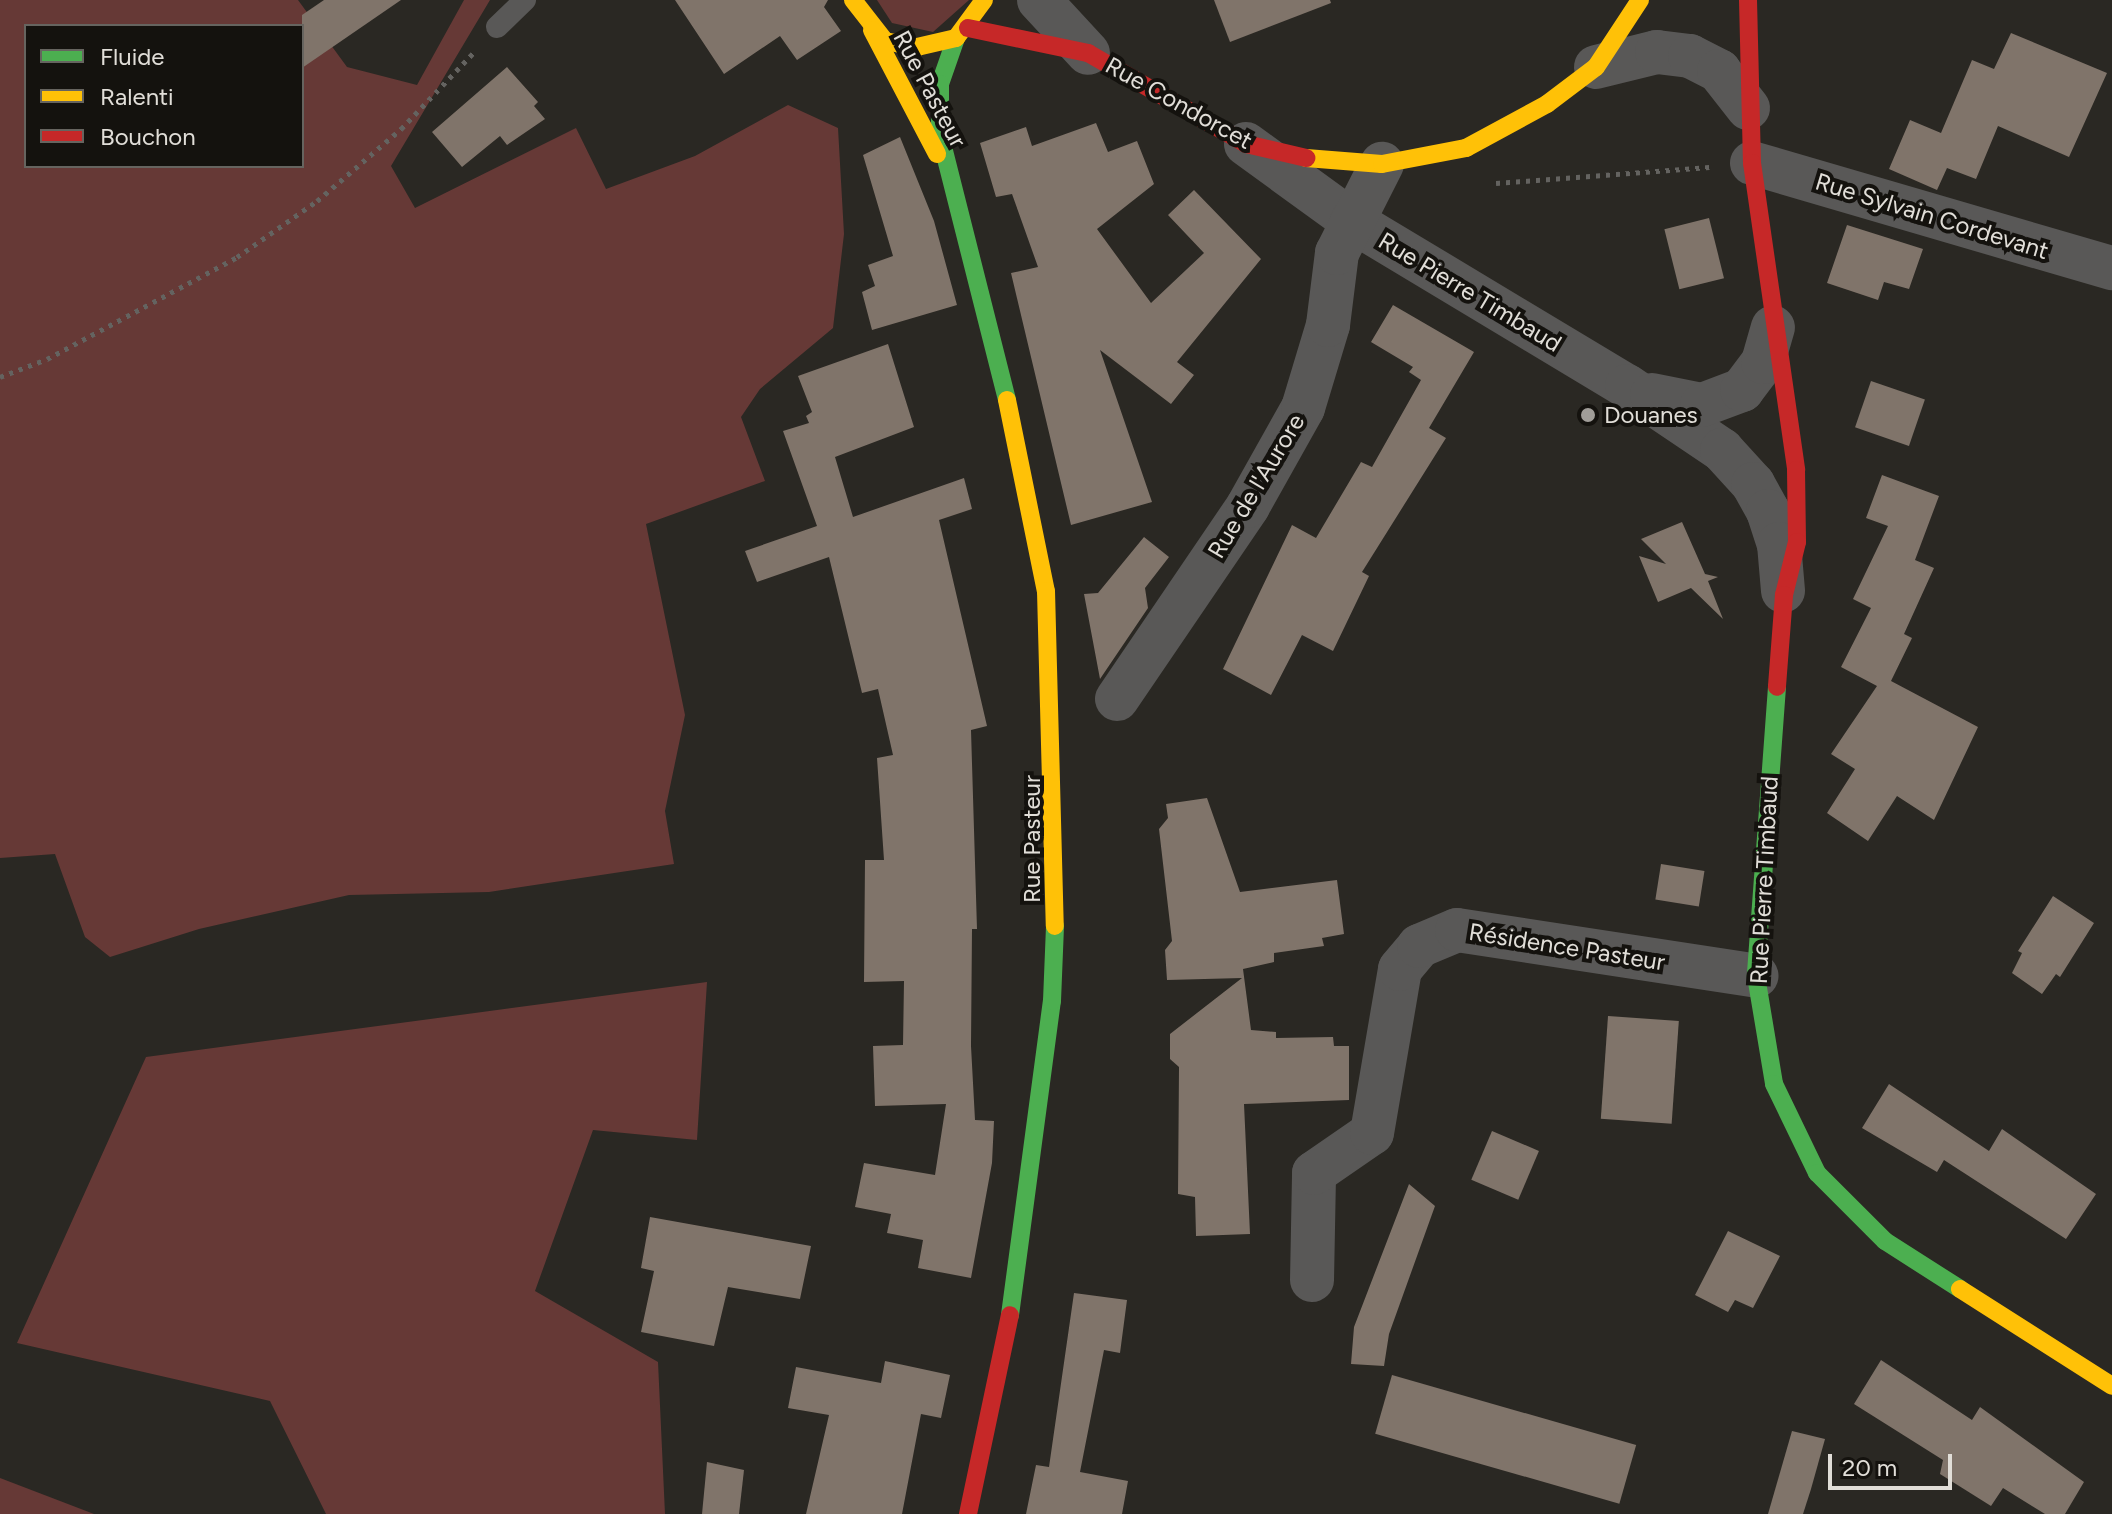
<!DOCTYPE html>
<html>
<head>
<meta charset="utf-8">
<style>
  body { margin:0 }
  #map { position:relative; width:2112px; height:1514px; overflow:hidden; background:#2a2823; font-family:Figtree,sans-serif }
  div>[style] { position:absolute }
  .green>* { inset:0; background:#663936 }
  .building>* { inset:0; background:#80746a; transform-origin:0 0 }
  .path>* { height:5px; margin-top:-2.5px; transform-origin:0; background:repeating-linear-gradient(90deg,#646360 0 4px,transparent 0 10px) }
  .lane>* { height:22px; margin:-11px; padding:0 11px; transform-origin:11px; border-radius:11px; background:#595857 }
  .street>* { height:44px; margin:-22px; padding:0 22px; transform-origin:22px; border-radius:22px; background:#595857 }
  .fast>* { height:18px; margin:-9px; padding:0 9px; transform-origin:9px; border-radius:9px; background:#4caf50 }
  .slow>* { height:18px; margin:-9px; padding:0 9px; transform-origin:9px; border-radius:9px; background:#ffc107 }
  .jam>* { height:18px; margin:-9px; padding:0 9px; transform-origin:9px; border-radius:9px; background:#c62828 }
  .dots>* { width:22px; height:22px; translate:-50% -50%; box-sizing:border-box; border:4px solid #14120e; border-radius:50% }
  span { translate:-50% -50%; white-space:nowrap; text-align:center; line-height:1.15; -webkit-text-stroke:8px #14120e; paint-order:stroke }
  .street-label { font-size:24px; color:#e1ded8 }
  .poi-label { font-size:24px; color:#e1ded8 }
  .left { translate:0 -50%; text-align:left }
  .legend { position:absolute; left:24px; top:24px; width:280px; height:144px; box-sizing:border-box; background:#14120e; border:2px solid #66645f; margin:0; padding:10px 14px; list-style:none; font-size:24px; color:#e1ded8 }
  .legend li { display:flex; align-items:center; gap:16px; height:40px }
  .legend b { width:40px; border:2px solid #66645f }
  .scale { position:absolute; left:1828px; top:1454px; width:124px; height:36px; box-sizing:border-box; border:4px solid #e1ded8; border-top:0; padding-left:10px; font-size:24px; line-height:28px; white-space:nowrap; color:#e1ded8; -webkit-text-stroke:6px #14120e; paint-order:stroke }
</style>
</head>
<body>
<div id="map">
  <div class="green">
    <div style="clip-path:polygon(evenodd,0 0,298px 0,347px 67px,417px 85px,464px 0,490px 0,391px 166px,415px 208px,576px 128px,606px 189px,695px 156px,788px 105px,838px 128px,844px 234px,833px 328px,760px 389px,741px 417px,765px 481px,646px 524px,685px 715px,665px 811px,674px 864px,489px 892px,349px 895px,199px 929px,110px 957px,85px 937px,55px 854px,0 858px,0 0,26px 26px,302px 26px,302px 166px,26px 166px,26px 26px)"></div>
    <div style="clip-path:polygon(877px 0,969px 0,933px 32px,892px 23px)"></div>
    <div style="clip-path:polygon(707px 982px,697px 1140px,593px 1130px,535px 1291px,658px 1362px,665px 1514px,326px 1514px,270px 1401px,17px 1343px,146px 1057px)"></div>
    <div style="clip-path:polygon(0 1478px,94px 1514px,0 1514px)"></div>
  </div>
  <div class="building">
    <div style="clip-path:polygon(324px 0,401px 0,302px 68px,302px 15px)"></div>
    <div style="clip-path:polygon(675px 0,828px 0,824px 7px,841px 31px,797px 60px,780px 36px,724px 74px)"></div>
    <div style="clip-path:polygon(1214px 0,1330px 0,1331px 3px,1230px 42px)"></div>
    <div style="clip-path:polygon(2011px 33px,2107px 73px,2069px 157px,1998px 126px,1976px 179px,1947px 168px,1937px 190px,1889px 169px,1910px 120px,1941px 133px,1972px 60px,1994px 69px)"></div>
    <div style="clip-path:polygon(507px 67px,538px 102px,534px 106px,545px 119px,507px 145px,500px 136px,462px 167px,432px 132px)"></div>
    <div style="clip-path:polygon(1096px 123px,1108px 152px,1137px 141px,1154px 184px,1097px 229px,1151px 303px,1204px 253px,1168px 215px,1194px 190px,1261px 259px,1177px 362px,1194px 375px,1171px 404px,1100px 350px,1152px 502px,1071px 525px,1011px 273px,1038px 267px,1012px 194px,996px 197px,980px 143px,1026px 127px,1032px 146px)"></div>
    <div style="clip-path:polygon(900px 137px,934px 221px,957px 305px,872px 330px,862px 292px,875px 286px,868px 265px,893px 256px,863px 155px)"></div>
    <div style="left:1709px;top:218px;width:62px;height:46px;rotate:76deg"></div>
    <div style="clip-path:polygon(1847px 225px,1923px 249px,1909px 289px,1884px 282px,1878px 300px,1827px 283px)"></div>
    <div style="clip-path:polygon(1393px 305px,1474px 352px,1429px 428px,1446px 438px,1362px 572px,1369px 576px,1333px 651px,1302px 635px,1271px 695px,1223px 669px,1292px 525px,1316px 538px,1361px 462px,1372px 467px,1421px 380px,1409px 372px,1413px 367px,1371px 342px)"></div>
    <div style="clip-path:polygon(888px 344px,914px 427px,835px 457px,853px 517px,964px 478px,972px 509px,939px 520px,987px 726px,971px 730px,977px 929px,972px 929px,971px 1046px,975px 1120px,994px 1121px,992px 1163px,971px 1278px,918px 1268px,923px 1240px,887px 1233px,891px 1214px,855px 1207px,864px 1163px,935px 1175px,946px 1104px,875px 1106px,873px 1046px,903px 1045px,904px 981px,864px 982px,865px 860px,884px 860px,877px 758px,893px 755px,878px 689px,862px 693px,829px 557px,757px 582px,745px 551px,817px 526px,783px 431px,809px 423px,806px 416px,812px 412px,798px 376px)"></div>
    <div style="left:1871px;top:381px;width:57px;height:49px;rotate:19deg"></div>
    <div style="clip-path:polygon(1882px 475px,1939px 496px,1915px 560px,1934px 568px,1904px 634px,1912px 638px,1891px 681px,1978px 727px,1934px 820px,1897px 796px,1868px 841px,1827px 813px,1855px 769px,1831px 754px,1877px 686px,1841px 667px,1871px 608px,1853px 599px,1888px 526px,1866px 518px)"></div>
    <div style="clip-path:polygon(1682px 522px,1705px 574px,1718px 577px,1708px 581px,1723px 619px,1691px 588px,1658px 602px,1639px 556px,1666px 564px,1641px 539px)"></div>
    <div style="clip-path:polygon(1144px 537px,1169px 557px,1145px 588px,1148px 608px,1100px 679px,1084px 594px,1098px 593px)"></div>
    <div style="clip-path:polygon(1207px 798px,1240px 892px,1337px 880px,1344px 934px,1322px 938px,1324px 946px,1274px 953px,1274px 962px,1243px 969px,1251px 1030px,1276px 1032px,1276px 1038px,1333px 1037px,1334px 1046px,1349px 1046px,1349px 1100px,1244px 1104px,1250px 1234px,1196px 1236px,1195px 1197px,1178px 1194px,1179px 1067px,1170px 1059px,1170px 1034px,1242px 978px,1167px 980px,1165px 950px,1172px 941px,1159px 829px,1168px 818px,1166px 804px)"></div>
    <div style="left:1661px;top:864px;width:44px;height:36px;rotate:9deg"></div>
    <div style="clip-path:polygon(2053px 896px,2094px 923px,2060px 977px,2056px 974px,2042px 994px,2012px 973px,2022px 953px,2018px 951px)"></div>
    <div style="left:1608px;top:1016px;width:71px;height:103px;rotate:4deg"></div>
    <div style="clip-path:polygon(1889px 1084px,1989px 1151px,2002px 1129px,2096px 1194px,2066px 1239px,1944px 1160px,1937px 1172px,1862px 1128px)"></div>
    <div style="left:1492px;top:1131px;width:51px;height:53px;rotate:23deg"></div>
    <div style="clip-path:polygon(1409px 1184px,1435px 1206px,1389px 1334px,1384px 1366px,1351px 1364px,1354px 1327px)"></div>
    <div style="clip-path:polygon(650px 1217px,811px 1246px,800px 1299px,728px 1287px,714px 1346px,641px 1332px,654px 1271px,641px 1268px)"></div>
    <div style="clip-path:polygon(1728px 1231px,1780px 1256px,1753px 1308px,1735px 1300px,1728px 1312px,1695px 1295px)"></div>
    <div style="clip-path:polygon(1074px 1293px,1127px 1300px,1120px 1353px,1104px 1350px,1080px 1472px,1128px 1481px,1122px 1514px,1026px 1514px,1036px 1465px,1049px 1467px)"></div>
    <div style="clip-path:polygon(1881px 1360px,1972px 1420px,1980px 1407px,2084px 1482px,2065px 1514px,2045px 1514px,2003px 1488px,1991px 1506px,1940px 1474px,1943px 1460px,1854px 1404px)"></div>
    <div style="clip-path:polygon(885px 1361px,950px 1375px,941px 1418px,921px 1414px,902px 1514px,806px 1514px,829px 1415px,788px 1408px,796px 1367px,881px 1383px)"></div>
    <div style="left:1392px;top:1375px;width:254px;height:61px;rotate:16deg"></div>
    <div style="clip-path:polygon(1792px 1431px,1825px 1439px,1811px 1489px,1803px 1514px,1768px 1514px)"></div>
    <div style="clip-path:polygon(707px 1462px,744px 1470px,739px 1514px,702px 1514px)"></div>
  </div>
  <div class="path">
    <div style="left:1496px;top:183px;width:214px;rotate:-4.3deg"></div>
    <div style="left:0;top:377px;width:50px;rotate:-21deg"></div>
    <div style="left:47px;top:359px;width:216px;rotate:-28.2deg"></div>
    <div style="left:237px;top:257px;width:98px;rotate:-35deg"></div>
    <div style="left:317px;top:201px;width:111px;rotate:-40.6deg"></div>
    <div style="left:401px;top:129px;width:109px;rotate:-46.5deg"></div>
  </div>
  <div class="lane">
    <div style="left:497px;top:27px;width:39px;rotate:-44deg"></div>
  </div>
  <div class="street">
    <div style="left:1039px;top:0;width:72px;rotate:47.2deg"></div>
    <div style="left:1596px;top:67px;width:63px;rotate:-13.8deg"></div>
    <div style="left:1657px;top:52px;width:33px;rotate:7deg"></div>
    <div style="left:1690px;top:56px;width:33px;rotate:27deg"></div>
    <div style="left:1719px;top:71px;width:47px;rotate:51.9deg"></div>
    <div style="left:1246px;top:144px;width:131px;rotate:36deg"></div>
    <div style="left:1352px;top:221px;width:321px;rotate:31deg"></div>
    <div style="left:1627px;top:386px;width:115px;rotate:34deg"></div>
    <div style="left:1722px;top:450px;width:46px;rotate:47.6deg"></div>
    <div style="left:1753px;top:484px;width:31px;rotate:61deg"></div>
    <div style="left:1768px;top:511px;width:35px;rotate:72deg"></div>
    <div style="left:1779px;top:544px;width:47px;rotate:85.1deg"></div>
    <div style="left:1752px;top:163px;width:375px;rotate:16.3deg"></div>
    <div style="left:1652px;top:395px;width:51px;rotate:11.3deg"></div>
    <div style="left:1702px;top:405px;width:43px;rotate:-20.6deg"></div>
    <div style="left:1742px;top:390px;width:35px;rotate:-53deg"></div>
    <div style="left:1763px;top:362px;width:36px;rotate:-74deg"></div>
    <div style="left:1117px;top:699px;width:233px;rotate:-55.8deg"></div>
    <div style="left:1248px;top:506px;width:112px;rotate:-60.7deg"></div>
    <div style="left:1303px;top:408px;width:87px;rotate:-73.2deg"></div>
    <div style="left:1328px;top:325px;width:73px;rotate:-82.9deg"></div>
    <div style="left:1337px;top:253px;width:100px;rotate:-63.2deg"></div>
    <div style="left:1312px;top:1280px;width:107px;rotate:-88.9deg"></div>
    <div style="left:1314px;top:1173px;width:70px;rotate:-34.6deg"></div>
    <div style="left:1372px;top:1133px;width:166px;rotate:-80.3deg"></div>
    <div style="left:1400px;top:969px;width:30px;rotate:-50deg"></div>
    <div style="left:1419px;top:946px;width:41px;rotate:-22.8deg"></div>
    <div style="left:1457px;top:930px;width:303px;rotate:8.7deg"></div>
  </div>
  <div class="fast">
    <div style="left:956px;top:38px;width:49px;rotate:109.2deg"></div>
    <div style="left:940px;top:84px;width:51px;rotate:90deg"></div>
    <div style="left:940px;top:135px;width:273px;rotate:75.8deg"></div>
    <div style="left:1777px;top:687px;width:290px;rotate:94.2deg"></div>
    <div style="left:1756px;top:976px;width:109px;rotate:80.5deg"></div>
    <div style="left:1774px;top:1084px;width:99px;rotate:64.2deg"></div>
    <div style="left:1817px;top:1173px;width:96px;rotate:45deg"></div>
    <div style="left:1885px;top:1241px;width:89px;rotate:32.6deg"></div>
    <div style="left:1010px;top:1315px;width:317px;rotate:-82.4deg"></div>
    <div style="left:1052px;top:1001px;width:75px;rotate:-87.7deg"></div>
  </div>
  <div class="slow">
    <div style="left:853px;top:0;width:52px;rotate:52deg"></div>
    <div style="left:885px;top:41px;width:33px;rotate:11deg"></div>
    <div style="left:917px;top:47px;width:40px;rotate:-13deg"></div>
    <div style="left:956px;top:38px;width:47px;rotate:-53.6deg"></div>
    <div style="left:872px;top:30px;width:140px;rotate:62.3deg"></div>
    <div style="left:1306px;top:158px;width:76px;rotate:4.5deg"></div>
    <div style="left:1382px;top:164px;width:86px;rotate:-10.8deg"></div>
    <div style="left:1466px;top:148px;width:92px;rotate:-28.5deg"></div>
    <div style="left:1547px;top:104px;width:61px;rotate:-37.1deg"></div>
    <div style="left:1596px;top:67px;width:80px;rotate:-56.7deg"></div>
    <div style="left:1007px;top:400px;width:195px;rotate:78.5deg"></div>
    <div style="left:1046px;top:591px;width:335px;rotate:88.5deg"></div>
    <div style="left:1960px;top:1289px;width:180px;rotate:32.5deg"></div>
  </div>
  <div class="jam">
    <div style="left:1748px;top:0;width:163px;rotate:88.6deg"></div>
    <div style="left:1752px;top:163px;width:310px;rotate:81.8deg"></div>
    <div style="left:1796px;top:470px;width:72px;rotate:89.2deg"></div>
    <div style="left:1797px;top:542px;width:55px;rotate:103.8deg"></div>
    <div style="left:1784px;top:595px;width:92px;rotate:94.4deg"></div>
    <div style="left:968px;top:28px;width:123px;rotate:11.8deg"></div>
    <div style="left:1088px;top:53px;width:182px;rotate:29.9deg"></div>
    <div style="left:1246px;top:144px;width:62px;rotate:13.1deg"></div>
    <div style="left:968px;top:1514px;width:203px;rotate:-78.1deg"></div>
  </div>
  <div class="dots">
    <div style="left:1588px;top:415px;background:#a19e99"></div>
  </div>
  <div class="street-label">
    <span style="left:930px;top:89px;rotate:62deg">Rue Pasteur</span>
    <span style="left:1179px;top:103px;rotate:29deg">Rue Condorcet</span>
    <span style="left:1932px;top:216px;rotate:17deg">Rue Sylvain Cordevant</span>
    <span style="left:1470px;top:292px;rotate:31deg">Rue Pierre Timbaud</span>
    <span style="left:1256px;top:486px;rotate:-59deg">Rue de l'Aurore</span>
    <span style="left:1032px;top:839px;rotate:-90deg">Rue Pasteur</span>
    <span style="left:1764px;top:880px;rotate:-87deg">Rue Pierre Timbaud</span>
    <span style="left:1567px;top:947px;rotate:9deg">Résidence Pasteur</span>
  </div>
  <div class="poi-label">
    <span class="left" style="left:1604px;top:415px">Douanes</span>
  </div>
  <ul class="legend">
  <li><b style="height:10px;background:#4caf50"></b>Fluide</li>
  <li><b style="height:10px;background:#ffc107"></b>Ralenti</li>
  <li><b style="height:10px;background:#c62828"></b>Bouchon</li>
  </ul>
  <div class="scale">20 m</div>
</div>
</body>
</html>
